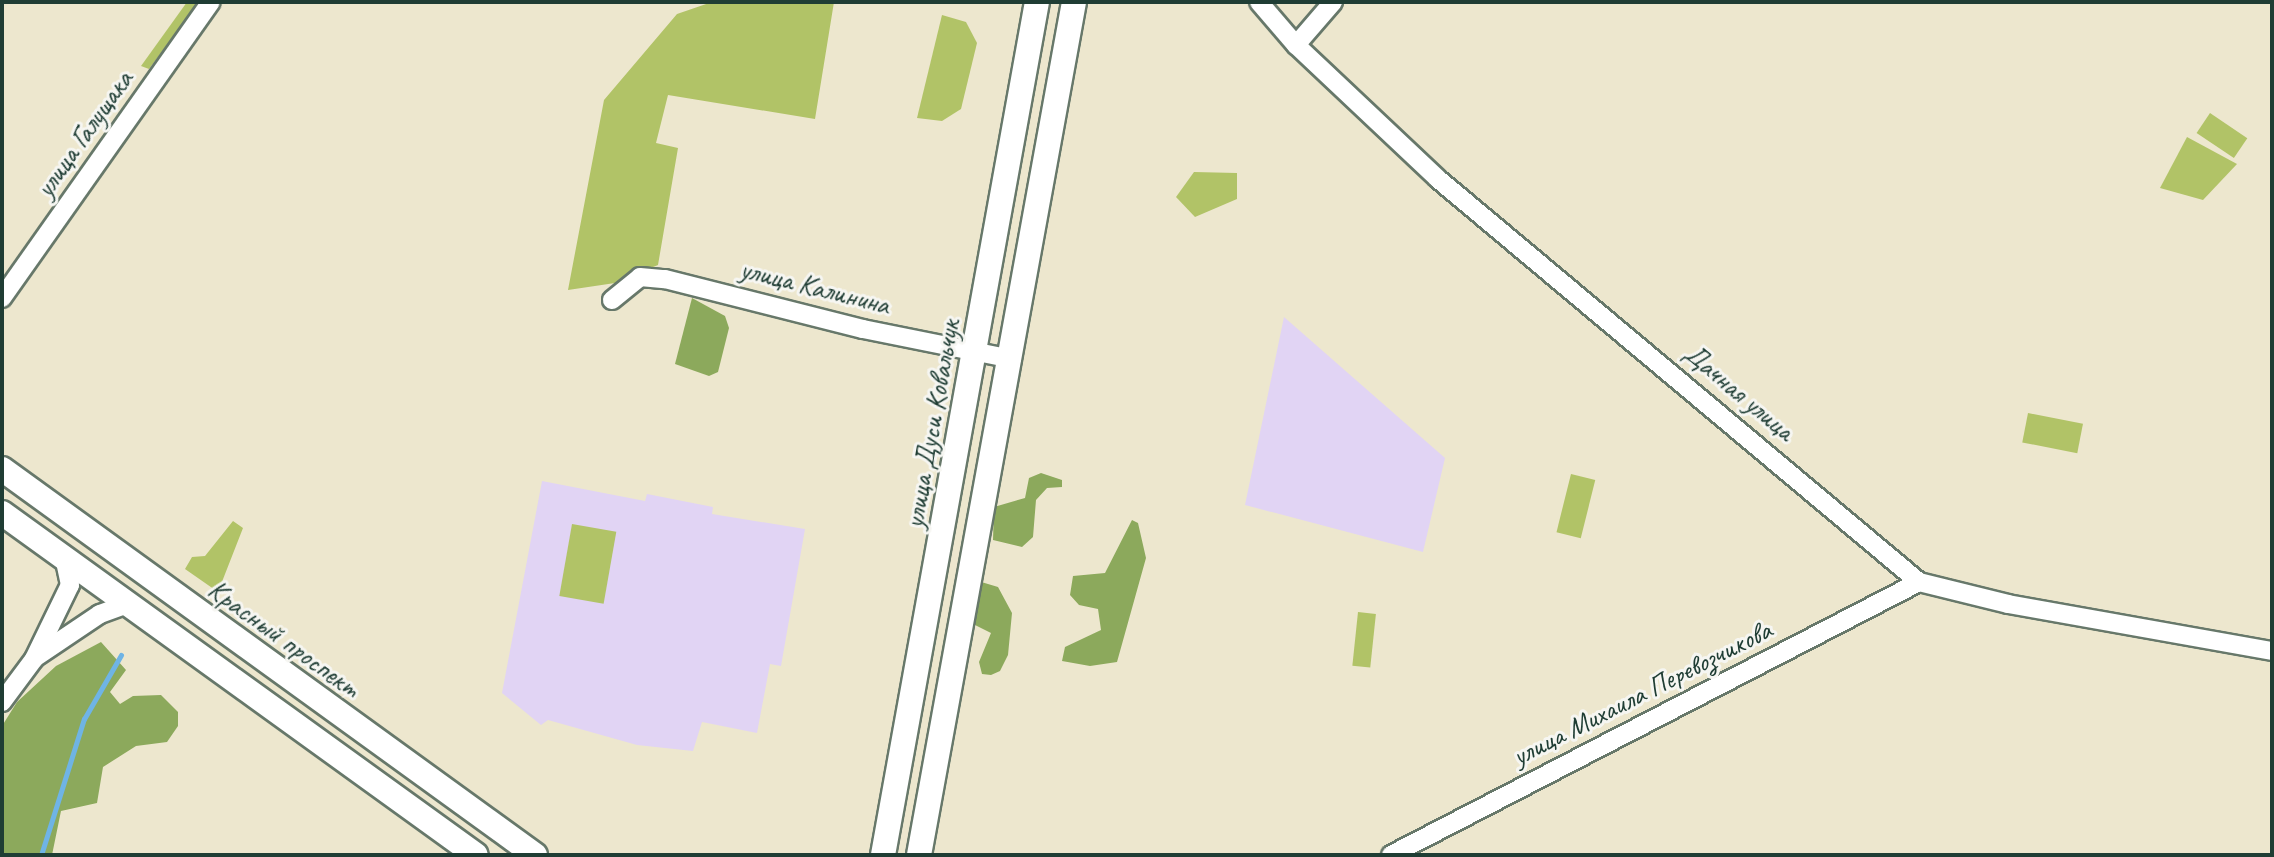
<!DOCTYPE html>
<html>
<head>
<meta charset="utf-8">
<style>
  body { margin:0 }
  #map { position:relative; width:2274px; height:857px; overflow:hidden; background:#ede7ce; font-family:Caveat,sans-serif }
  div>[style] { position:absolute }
  .built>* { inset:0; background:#e1d4f4 }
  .green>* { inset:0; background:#b1c367; transform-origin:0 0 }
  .forest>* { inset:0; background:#8ca95c }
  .stream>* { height:5px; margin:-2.5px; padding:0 2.5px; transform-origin:2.5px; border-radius:2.5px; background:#6fb4e5 }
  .roads { filter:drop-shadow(2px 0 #67786a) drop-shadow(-2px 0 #67786a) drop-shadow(0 2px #67786a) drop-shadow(0 -2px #67786a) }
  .minor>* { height:18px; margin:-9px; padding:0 9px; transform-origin:9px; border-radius:9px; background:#fff }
  .major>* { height:24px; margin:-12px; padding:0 12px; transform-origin:12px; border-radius:12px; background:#fff }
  span { translate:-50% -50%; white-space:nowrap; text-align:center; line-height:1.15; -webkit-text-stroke:6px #f6f6f2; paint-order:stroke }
  .street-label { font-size:28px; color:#1f3d34 }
  .frame { position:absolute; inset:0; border:4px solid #1f3d34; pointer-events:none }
</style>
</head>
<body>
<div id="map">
  <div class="built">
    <div style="clip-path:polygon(1284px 317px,1445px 458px,1423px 552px,1245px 505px)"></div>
    <div style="clip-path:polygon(542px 481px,645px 501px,647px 494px,713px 507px,712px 514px,805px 529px,781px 666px,770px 664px,757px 733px,702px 722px,693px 751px,637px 745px,548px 720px,541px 725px,502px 693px)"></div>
  </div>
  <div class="green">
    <div style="clip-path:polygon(187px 2px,199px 2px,149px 69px,141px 66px)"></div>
    <div style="clip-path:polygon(712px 2px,834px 2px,815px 119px,668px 95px,656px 143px,678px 148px,658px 265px,615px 283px,568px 290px,604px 100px,677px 14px)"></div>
    <div style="clip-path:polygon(942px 15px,966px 22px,977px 43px,961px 109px,942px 121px,917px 118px)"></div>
    <div style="left:2210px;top:113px;width:45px;height:24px;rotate:34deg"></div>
    <div style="clip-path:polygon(2187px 137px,2237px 164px,2203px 200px,2160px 188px)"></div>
    <div style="clip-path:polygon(1194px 172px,1237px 173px,1237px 199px,1195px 217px,1176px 197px)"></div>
    <div style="left:2028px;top:413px;width:56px;height:30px;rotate:11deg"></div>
    <div style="left:1571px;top:474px;width:25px;height:60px;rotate:14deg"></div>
    <div style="clip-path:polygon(233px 521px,243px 528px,218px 592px,185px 569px,192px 557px,205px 556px)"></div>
    <div style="left:572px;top:524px;width:45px;height:73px;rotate:10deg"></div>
    <div style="left:1358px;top:612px;width:18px;height:54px;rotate:6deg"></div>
  </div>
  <div class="forest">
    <div style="clip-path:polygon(692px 298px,725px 316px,729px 328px,718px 372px,709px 376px,675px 364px)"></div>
    <div style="clip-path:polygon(1041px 473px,1062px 480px,1062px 487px,1047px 488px,1036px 500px,1033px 537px,1022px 547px,993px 540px,994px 507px,1025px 498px,1029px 478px)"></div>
    <div style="clip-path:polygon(1132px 520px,1138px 523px,1146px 558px,1117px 662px,1090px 666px,1062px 661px,1065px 647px,1101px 630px,1098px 609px,1079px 605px,1070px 595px,1073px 576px,1105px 573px)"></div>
    <div style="clip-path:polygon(978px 581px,998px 587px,1012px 613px,1008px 655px,1000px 671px,991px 675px,982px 674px,979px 662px,991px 633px,971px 623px)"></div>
    <div style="clip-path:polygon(101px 642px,126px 670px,110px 692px,120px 704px,133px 696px,161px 695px,178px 712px,178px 726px,167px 742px,136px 746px,103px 767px,97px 803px,61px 811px,52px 855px,2px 855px,2px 726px,17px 702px,56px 666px)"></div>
  </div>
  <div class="stream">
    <div style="left:41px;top:855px;width:143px;rotate:-72.5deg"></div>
    <div style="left:84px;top:719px;width:74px;rotate:-60deg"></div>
  </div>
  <div class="roads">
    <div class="minor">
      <div style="left:1259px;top:2px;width:57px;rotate:49.3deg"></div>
      <div style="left:1296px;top:45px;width:195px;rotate:43.3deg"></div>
      <div style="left:1438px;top:179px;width:628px;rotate:39.96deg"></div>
      <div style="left:1919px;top:582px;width:92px;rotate:13.9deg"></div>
      <div style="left:2008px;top:604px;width:268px;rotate:10.1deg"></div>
      <div style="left:1296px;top:45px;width:57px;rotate:-49.3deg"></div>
      <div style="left:2px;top:298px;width:362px;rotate:-54.8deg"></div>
      <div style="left:612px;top:300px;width:36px;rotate:-39deg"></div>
      <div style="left:640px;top:277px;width:25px;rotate:5deg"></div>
      <div style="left:665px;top:279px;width:204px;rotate:14.2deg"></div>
      <div style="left:863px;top:329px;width:152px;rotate:11.4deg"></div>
      <div style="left:36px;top:657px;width:77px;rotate:-33.9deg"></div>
      <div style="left:100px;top:614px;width:27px;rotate:-20deg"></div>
      <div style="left:2px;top:702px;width:54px;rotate:-53.3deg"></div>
      <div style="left:34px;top:659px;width:82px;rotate:-64.1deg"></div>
      <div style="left:70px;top:585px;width:25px;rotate:-102deg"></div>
      <div style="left:1391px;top:855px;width:594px;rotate:-27.34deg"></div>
    </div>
    <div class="major">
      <div style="left:2px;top:469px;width:658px;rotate:35.91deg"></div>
      <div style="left:2px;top:513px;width:584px;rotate:35.81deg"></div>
      <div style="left:883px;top:855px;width:867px;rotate:-79.77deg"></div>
      <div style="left:919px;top:855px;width:867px;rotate:-79.7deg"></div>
    </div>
  </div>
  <div class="street-label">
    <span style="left:84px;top:134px;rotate:-55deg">улица Галущака</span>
    <span style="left:815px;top:287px;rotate:14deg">улица Калинина</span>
    <span style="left:1739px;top:392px;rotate:40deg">Дачная улица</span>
    <span style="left:932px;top:424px;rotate:-80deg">улица Дуси Ковальчук</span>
    <span style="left:284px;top:639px;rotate:36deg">Красный проспект</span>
    <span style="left:1642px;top:693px;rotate:-27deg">улица Михаила Перевозчикова</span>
  </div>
  <div class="frame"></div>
</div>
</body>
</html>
